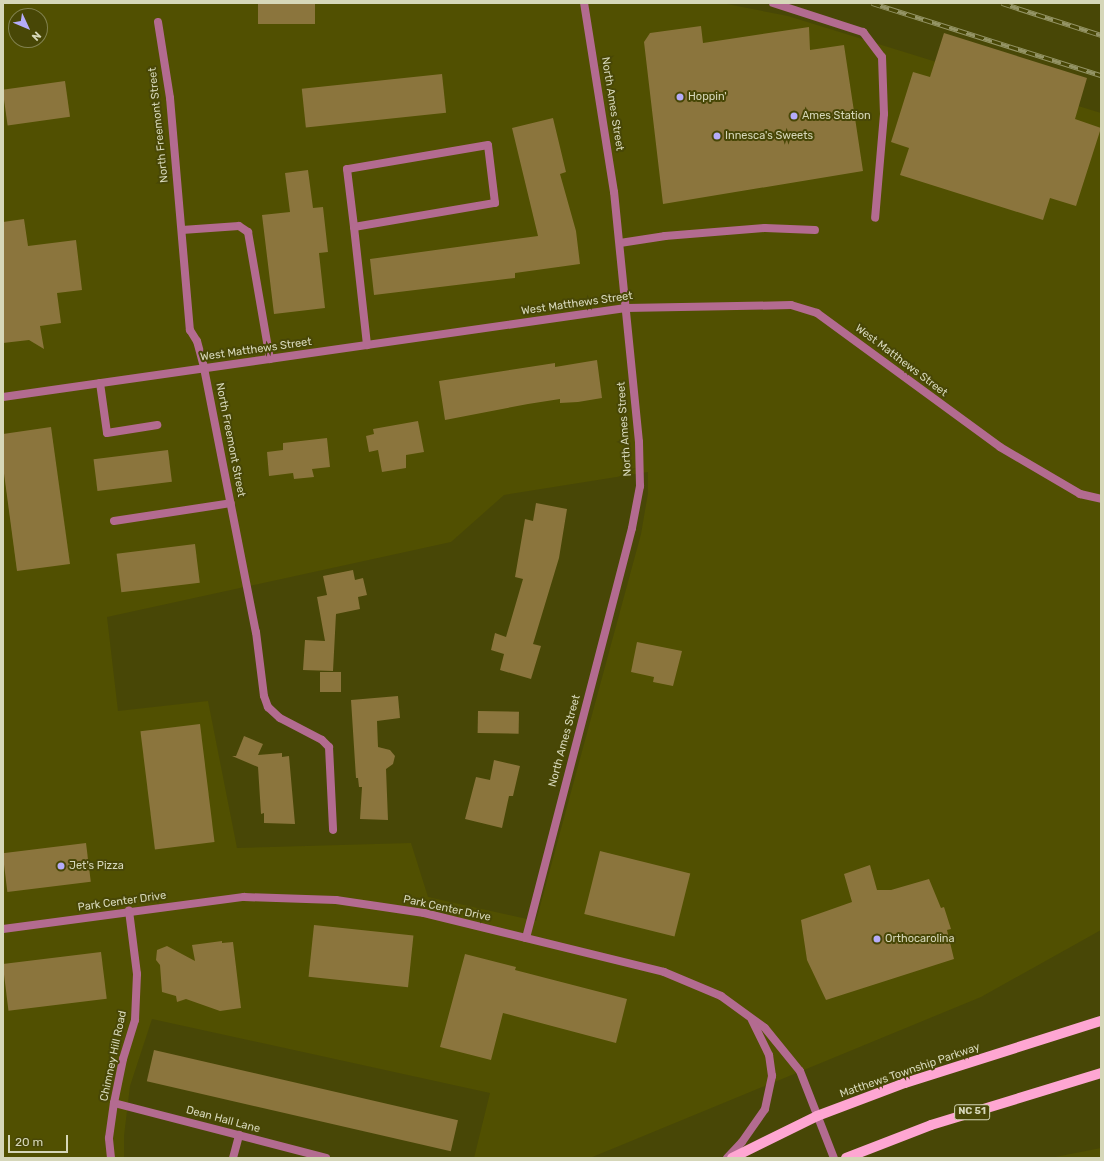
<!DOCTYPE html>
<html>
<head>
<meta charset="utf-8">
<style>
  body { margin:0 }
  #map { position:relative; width:1104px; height:1161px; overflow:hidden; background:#484706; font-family:Rubik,sans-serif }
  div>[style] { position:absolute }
  .built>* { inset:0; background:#515001 }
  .building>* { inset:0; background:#8b753d; transform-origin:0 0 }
  .service>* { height:8px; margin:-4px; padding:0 4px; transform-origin:4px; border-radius:4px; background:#b36b90 }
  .minor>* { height:8px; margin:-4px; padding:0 4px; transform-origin:4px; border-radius:4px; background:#b36b90 }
  .primary>* { height:10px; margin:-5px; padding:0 5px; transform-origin:5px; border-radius:5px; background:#fea6d2 }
  .rail>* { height:4.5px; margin-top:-2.25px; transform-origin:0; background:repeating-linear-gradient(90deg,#484706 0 9px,#949465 0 18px); box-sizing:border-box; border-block:1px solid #949465 }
  .dots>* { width:11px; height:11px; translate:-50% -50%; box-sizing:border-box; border:2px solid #484706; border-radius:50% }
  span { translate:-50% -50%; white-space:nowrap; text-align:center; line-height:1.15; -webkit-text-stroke:4px #484706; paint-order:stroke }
  .shield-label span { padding:1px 3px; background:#484706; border:1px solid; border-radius:3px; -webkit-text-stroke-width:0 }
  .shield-label { font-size:10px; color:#d6d7b9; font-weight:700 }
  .poi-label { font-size:11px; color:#d6d7b9 }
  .left { translate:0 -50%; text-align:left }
  .street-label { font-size:11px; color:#d6d7b9 }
  .frame { position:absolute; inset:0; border:4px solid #d6d7b9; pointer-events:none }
  .north { position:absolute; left:8px; top:8px; width:40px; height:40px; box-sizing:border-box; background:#484706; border:1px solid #81814e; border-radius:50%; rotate:134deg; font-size:11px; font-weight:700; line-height:16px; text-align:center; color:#d6d7b9 }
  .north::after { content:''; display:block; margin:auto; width:14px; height:18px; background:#b5acf9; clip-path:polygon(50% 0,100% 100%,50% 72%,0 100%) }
  .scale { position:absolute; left:8px; top:1135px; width:60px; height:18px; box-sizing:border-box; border:2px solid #d6d7b9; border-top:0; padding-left:5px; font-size:12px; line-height:14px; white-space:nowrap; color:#d6d7b9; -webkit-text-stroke:3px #484706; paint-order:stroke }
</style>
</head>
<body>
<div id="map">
  <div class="built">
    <div style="clip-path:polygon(evenodd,3px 3px,722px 3px,788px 16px,1101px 113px,1101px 930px,981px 997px,590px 1158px,474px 1158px,490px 1093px,152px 1019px,130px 1086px,124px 1136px,124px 1158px,3px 1158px,3px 3px,16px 16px,40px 16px,40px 40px,16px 40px,16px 16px,3px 3px,648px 472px,648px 493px,641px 534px,536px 921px,428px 897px,411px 843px,237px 848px,208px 701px,118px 711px,107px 617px,451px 542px,504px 495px,648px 472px)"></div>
    <div style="clip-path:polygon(1101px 1148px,1101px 1158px,1050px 1158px)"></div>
  </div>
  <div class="building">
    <div style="left:258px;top:3px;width:57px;height:21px"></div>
    <div style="clip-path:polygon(701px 26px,703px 43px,809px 27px,810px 50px,844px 45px,863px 171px,663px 204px,644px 42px,650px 33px)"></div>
    <div style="clip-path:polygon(944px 33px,1087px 78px,1075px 119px,1101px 128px,1076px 206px,1050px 198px,1043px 220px,900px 175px,909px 148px,891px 142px,913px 72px,930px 77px)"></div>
    <div style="left:442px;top:74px;width:39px;height:141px;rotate:84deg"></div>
    <div style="left:65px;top:81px;width:36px;height:63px;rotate:82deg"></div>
    <div style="clip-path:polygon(553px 118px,566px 172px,560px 174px,576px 231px,580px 264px,515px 273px,515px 278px,374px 295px,370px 259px,538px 236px,512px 128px)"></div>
    <div style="clip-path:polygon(308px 170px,313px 208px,323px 207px,328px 252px,319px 253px,325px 308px,274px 314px,262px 215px,290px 212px,285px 173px)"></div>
    <div style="clip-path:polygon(24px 219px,28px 246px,76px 240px,82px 290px,57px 293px,61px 323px,40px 326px,44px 349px,29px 340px,3px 343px,3px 222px)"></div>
    <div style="clip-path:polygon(597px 360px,602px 398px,578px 402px,560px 403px,560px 399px,528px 404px,445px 420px,439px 381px,555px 363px,555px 367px)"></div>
    <div style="clip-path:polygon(418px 421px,424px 452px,406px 455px,406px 468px,382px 472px,378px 450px,369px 452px,366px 436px,374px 434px,373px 429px)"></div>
    <div style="clip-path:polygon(51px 427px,70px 564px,17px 571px,3px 466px,3px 434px)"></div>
    <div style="clip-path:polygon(327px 438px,330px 467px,312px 469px,314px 477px,294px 479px,293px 473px,269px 476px,267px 452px,283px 450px,283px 443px)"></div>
    <div style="left:168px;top:450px;width:32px;height:75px;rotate:83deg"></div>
    <div style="clip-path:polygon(536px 503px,567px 509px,559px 558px,533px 644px,541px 646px,531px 679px,500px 670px,504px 654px,491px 650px,495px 633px,506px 637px,523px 579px,515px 577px,525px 519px,533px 521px)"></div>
    <div style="left:195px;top:544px;width:39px;height:79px;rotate:83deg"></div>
    <div style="clip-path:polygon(353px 570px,355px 580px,363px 578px,367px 595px,358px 597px,360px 609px,336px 614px,333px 671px,303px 670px,305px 640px,325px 641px,317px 597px,327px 595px,323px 576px)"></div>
    <div style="clip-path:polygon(637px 642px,682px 651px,673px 686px,653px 682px,654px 677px,631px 672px)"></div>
    <div style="left:320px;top:672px;width:21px;height:20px"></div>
    <div style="clip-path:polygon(398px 696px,400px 718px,377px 721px,378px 747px,390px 750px,395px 756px,393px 764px,386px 769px,388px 820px,360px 819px,362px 787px,359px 787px,358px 778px,356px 778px,351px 700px)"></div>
    <div style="left:478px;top:711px;width:41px;height:22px;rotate:1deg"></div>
    <div style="left:200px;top:724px;width:119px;height:60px;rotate:83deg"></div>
    <div style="clip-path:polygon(244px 736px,263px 744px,258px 755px,282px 753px,282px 757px,289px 756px,295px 824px,264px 823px,264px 813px,261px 814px,258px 767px,232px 756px,236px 756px)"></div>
    <div style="clip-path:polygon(494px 760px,520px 766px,513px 796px,509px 796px,502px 828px,465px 819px,476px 777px,490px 780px)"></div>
    <div style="left:86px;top:843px;width:39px;height:84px;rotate:83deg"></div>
    <div style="left:600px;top:851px;width:93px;height:65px;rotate:14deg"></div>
    <div style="clip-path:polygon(870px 865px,877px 890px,891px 890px,929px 879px,941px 908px,944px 907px,951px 929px,947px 930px,954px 959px,826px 1000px,807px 960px,801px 920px,852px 902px,844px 874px)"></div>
    <div style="left:314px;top:925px;width:100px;height:52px;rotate:6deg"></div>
    <div style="clip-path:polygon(222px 941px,222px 943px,233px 942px,241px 1008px,220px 1011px,186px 999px,177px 1002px,176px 996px,162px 992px,160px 965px,156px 960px,157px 950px,167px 946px,195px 961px,192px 945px)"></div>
    <div style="left:101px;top:952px;width:47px;height:99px;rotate:83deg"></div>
    <div style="clip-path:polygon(465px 954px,516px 967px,515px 970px,627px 999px,616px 1043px,503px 1013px,491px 1060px,440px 1047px)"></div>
    <div style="left:154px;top:1050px;width:312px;height:32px;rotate:13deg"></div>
  </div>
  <div class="service">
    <div style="left:773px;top:3px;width:95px;rotate:17.9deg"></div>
    <div style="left:863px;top:32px;width:31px;rotate:53deg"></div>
    <div style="left:882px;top:57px;width:57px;rotate:88deg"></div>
    <div style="left:884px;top:114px;width:104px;rotate:94.9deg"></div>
    <div style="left:354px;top:227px;width:143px;rotate:-9.7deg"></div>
    <div style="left:495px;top:203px;width:58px;rotate:-96.9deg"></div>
    <div style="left:488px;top:145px;width:143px;rotate:170.3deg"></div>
    <div style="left:347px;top:169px;width:58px;rotate:83.1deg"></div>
    <div style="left:354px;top:227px;width:119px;rotate:83.7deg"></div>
    <div style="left:182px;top:230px;width:57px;rotate:-4deg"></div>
    <div style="left:239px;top:226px;width:11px;rotate:34deg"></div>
    <div style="left:248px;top:232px;width:129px;rotate:80.2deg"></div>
    <div style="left:620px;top:243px;width:46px;rotate:-8.8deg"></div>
    <div style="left:665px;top:236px;width:100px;rotate:-4.6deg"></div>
    <div style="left:765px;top:228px;width:50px;rotate:2.3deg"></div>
    <div style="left:100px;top:383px;width:50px;rotate:82deg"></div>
    <div style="left:107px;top:433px;width:51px;rotate:-9.1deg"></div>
    <div style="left:114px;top:521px;width:118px;rotate:-8.7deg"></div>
  </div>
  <div class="minor">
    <div style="left:158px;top:22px;width:77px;rotate:81deg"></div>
    <div style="left:170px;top:98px;width:233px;rotate:85.1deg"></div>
    <div style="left:190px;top:330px;width:13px;rotate:58deg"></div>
    <div style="left:197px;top:341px;width:28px;rotate:75deg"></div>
    <div style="left:204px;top:368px;width:269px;rotate:78.9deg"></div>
    <div style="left:256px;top:632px;width:64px;rotate:82.9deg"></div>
    <div style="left:264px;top:696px;width:12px;rotate:70deg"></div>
    <div style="left:268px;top:707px;width:16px;rotate:43deg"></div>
    <div style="left:280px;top:718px;width:47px;rotate:27.6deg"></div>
    <div style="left:322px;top:740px;width:10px;rotate:45deg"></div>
    <div style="left:329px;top:747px;width:83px;rotate:87.2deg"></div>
    <div style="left:3px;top:397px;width:629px;rotate:-8.13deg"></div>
    <div style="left:626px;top:308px;width:165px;rotate:-1deg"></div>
    <div style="left:791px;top:305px;width:27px;rotate:17deg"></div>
    <div style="left:817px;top:313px;width:227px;rotate:36.2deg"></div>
    <div style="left:1000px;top:447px;width:93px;rotate:30.4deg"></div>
    <div style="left:1080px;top:494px;width:22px;rotate:13deg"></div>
    <div style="left:3px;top:929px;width:243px;rotate:-7.6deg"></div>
    <div style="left:244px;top:897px;width:92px;rotate:1.9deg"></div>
    <div style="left:336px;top:900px;width:89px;rotate:8.4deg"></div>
    <div style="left:424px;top:913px;width:247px;rotate:13.8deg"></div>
    <div style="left:664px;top:972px;width:62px;rotate:22.8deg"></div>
    <div style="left:721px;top:996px;width:54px;rotate:36deg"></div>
    <div style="left:765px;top:1028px;width:55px;rotate:50.9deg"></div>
    <div style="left:800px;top:1071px;width:93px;rotate:68.7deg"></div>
    <div style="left:526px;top:938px;width:423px;rotate:-75.5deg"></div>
    <div style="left:632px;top:528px;width:43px;rotate:-79.2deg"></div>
    <div style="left:640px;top:486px;width:44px;rotate:-91.3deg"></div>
    <div style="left:639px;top:442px;width:251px;rotate:-95.7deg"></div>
    <div style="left:614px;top:192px;width:191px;rotate:-99deg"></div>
    <div style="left:114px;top:1103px;width:219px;rotate:14.5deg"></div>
    <div style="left:111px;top:1158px;width:20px;rotate:-96deg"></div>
    <div style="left:109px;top:1138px;width:35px;rotate:-82deg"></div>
    <div style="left:114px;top:1103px;width:45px;rotate:-78.4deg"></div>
    <div style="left:123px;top:1059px;width:41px;rotate:-72.9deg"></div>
    <div style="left:135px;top:1020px;width:46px;rotate:-87.5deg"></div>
    <div style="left:137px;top:974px;width:64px;rotate:-97.2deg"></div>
    <div style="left:233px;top:1158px;width:24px;rotate:-75deg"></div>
    <div style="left:727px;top:1158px;width:22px;rotate:-47deg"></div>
    <div style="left:742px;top:1142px;width:40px;rotate:-55.1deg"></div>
    <div style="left:765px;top:1109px;width:34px;rotate:-78deg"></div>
    <div style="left:772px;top:1076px;width:21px;rotate:-98deg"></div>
    <div style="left:769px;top:1055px;width:39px;rotate:-116deg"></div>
  </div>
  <div class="primary">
    <div style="left:732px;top:1158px;width:95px;rotate:-26.3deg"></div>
    <div style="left:817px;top:1116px;width:94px;rotate:-20.6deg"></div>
    <div style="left:905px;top:1083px;width:206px;rotate:-17.6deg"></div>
    <div style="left:846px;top:1158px;width:91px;rotate:-21.2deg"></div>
    <div style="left:931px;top:1125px;width:178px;rotate:-17deg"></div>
  </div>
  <div class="rail">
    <div style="left:872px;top:3px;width:240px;rotate:17.5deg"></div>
    <div style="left:1002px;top:3px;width:104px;rotate:17.9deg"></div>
  </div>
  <div class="dots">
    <div style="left:680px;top:97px;background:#b5acf9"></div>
    <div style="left:794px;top:116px;background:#b5acf9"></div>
    <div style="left:717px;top:136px;background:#b5acf9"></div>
    <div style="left:61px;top:866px;background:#b5acf9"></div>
    <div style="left:877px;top:939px;background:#b5acf9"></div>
  </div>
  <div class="shield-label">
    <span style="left:972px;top:1112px">NC 51</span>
  </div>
  <div class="poi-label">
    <span class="left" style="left:688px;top:97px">Hoppin'</span>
    <span class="left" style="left:802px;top:116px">Ames Station</span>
    <span class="left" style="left:725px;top:136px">Innesca's Sweets</span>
    <span class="left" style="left:69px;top:866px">Jet's Pizza</span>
    <span class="left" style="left:885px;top:939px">Orthocarolina</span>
  </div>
  <div class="street-label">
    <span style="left:612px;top:104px;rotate:81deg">North Ames Street</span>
    <span style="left:159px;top:125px;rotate:-96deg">North Freemont Street</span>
    <span style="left:577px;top:304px;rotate:-8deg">West Matthews Street</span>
    <span style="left:256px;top:350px;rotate:-8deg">West Matthews Street</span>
    <span style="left:901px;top:361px;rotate:37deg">West Matthews Street</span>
    <span style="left:625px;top:429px;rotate:-94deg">North Ames Street</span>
    <span style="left:230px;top:440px;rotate:79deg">North Freemont Street</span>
    <span style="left:565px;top:741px;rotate:-75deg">North Ames Street</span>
    <span style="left:122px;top:902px;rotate:-8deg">Park Center Drive</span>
    <span style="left:447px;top:909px;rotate:12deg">Park Center Drive</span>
    <span style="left:114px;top:1056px;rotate:-78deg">Chimney Hill Road</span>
    <span style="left:910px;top:1071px;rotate:-19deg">Matthews Township Parkway</span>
    <span style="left:223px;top:1120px;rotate:15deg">Dean Hall Lane</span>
  </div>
  <div class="frame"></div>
  <div class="north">N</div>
  <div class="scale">20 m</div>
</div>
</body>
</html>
